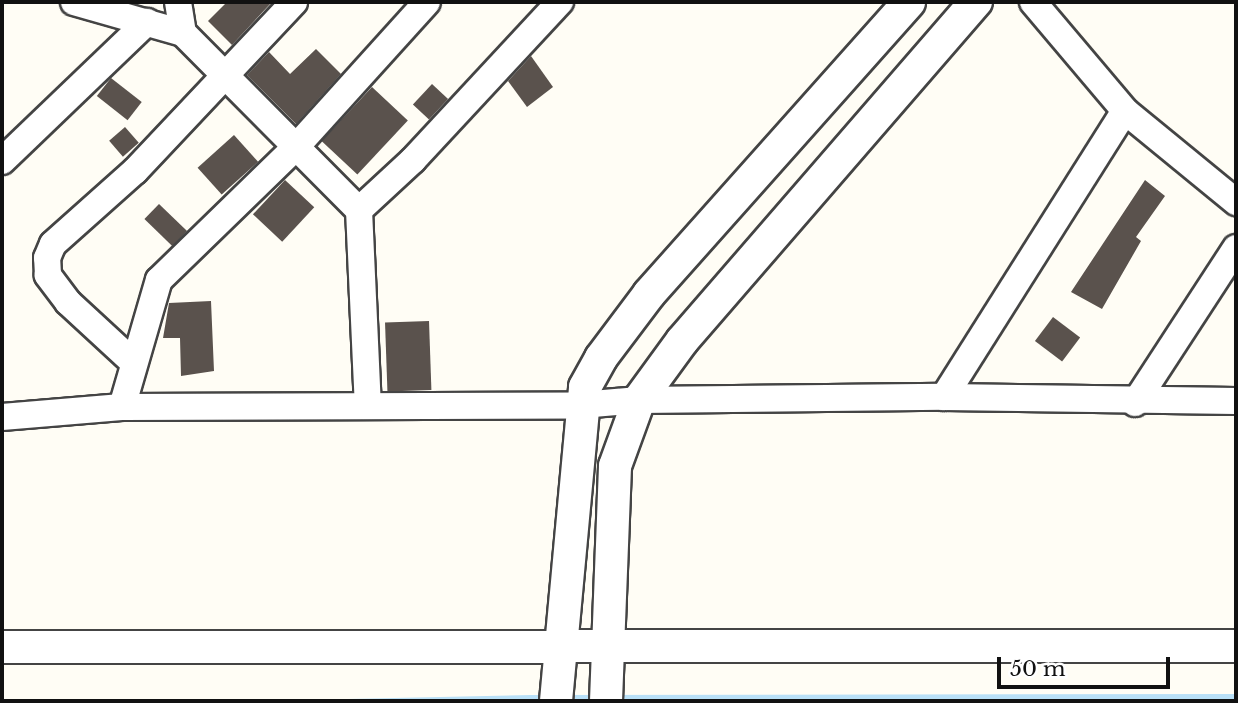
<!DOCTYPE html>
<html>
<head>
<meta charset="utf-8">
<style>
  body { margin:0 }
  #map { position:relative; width:1238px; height:703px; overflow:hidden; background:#fffdf5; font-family:"Libre Baskerville",serif }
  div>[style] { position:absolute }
  .water>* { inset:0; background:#b9e0f7 }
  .building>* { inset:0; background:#5a524d; transform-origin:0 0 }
  .roads { filter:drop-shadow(2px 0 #444) drop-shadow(-2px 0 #444) drop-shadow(0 2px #444) drop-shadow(0 -2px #444) }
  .minor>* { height:26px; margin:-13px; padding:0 13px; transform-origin:13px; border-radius:13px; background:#fff }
  .tertiary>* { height:32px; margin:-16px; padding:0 16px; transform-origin:16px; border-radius:16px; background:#fff }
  span { translate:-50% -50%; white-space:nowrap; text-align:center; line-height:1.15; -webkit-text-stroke:7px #fff; paint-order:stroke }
  .frame { position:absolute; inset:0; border:4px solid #111; pointer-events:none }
  .scale { position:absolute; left:997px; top:657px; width:173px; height:32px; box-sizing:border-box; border:4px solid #111; border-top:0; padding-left:9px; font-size:21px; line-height:24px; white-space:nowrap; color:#111; -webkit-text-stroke:5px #fff; paint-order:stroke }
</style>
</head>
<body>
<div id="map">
  <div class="water">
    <div style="clip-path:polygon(1236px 694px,1236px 701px,252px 701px,531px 695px)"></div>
  </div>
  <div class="building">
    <div style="clip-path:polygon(227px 2px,272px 2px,232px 45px,208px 21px)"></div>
    <div style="clip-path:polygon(316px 49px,341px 74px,296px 124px,247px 75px,269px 52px,290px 74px)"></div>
    <div style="clip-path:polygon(531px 56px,553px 87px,527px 107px,508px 81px)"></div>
    <div style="left:111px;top:78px;width:39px;height:23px;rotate:38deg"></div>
    <div style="left:432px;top:84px;width:22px;height:28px;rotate:43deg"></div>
    <div style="left:372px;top:87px;width:49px;height:74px;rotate:43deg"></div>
    <div style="left:125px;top:127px;width:21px;height:21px;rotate:49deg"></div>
    <div style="left:234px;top:135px;width:36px;height:49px;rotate:48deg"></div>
    <div style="left:285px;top:180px;width:40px;height:47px;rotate:43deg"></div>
    <div style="clip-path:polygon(1145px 180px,1165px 196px,1136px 237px,1141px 241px,1102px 309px,1071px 292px)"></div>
    <div style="left:159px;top:204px;width:39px;height:21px;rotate:44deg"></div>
    <div style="clip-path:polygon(211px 301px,214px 371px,181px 376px,180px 338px,163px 338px,169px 303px)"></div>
    <div style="left:1053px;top:317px;width:34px;height:30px;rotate:37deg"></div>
    <div style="left:429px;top:321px;width:69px;height:44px;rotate:88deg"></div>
  </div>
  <div class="roads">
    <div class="minor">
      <div style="left:74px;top:2px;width:113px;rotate:15.9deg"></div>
      <div style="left:183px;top:33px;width:250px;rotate:45.2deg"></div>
      <div style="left:359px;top:210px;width:196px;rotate:87.4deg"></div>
      <div style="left:178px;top:2px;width:31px;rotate:81deg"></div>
      <div style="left:1033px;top:2px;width:143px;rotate:49.8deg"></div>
      <div style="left:1125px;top:111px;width:144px;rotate:39.3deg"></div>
      <div style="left:2px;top:161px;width:201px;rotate:-43.8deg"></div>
      <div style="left:359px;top:210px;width:74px;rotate:-42.8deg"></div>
      <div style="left:413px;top:160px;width:216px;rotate:-47.1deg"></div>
      <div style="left:134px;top:363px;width:90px;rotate:-137.3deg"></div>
      <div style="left:68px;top:302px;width:34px;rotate:-127deg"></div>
      <div style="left:48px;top:275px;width:17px;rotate:-93deg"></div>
      <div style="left:47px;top:258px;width:15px;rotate:-67deg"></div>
      <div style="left:53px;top:244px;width:110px;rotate:-41.7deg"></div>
      <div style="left:135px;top:171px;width:232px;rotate:-46.7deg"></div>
      <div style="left:944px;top:397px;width:338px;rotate:-57.7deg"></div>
      <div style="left:1135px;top:403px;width:185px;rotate:-56.9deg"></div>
      <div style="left:122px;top:407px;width:132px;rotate:-73.8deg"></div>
      <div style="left:159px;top:280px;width:191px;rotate:-44.2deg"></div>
      <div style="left:296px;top:147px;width:195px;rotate:-47.9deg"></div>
      <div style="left:2px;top:417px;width:120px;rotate:-4.8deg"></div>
      <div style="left:122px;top:407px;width:459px;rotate:-0.2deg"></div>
      <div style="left:581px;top:405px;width:58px;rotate:-4.9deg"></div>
      <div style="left:639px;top:400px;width:305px;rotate:-0.6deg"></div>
      <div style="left:944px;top:397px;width:292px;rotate:0.8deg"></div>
    </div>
    <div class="tertiary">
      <div style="left:2px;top:647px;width:1234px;rotate:-0.05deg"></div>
      <div style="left:556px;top:701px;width:315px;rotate:-84.7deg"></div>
      <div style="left:585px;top:387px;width:33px;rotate:-61deg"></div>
      <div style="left:601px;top:358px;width:80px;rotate:-53.1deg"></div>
      <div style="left:649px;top:294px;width:391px;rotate:-48.3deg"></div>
      <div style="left:606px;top:701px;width:235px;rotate:-87.8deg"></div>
      <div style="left:615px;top:466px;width:70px;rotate:-70deg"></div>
      <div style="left:639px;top:400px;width:73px;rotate:-53.9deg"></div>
      <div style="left:682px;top:341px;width:449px;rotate:-49.1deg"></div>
    </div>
  </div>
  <div class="frame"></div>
  <div class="scale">50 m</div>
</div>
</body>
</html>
